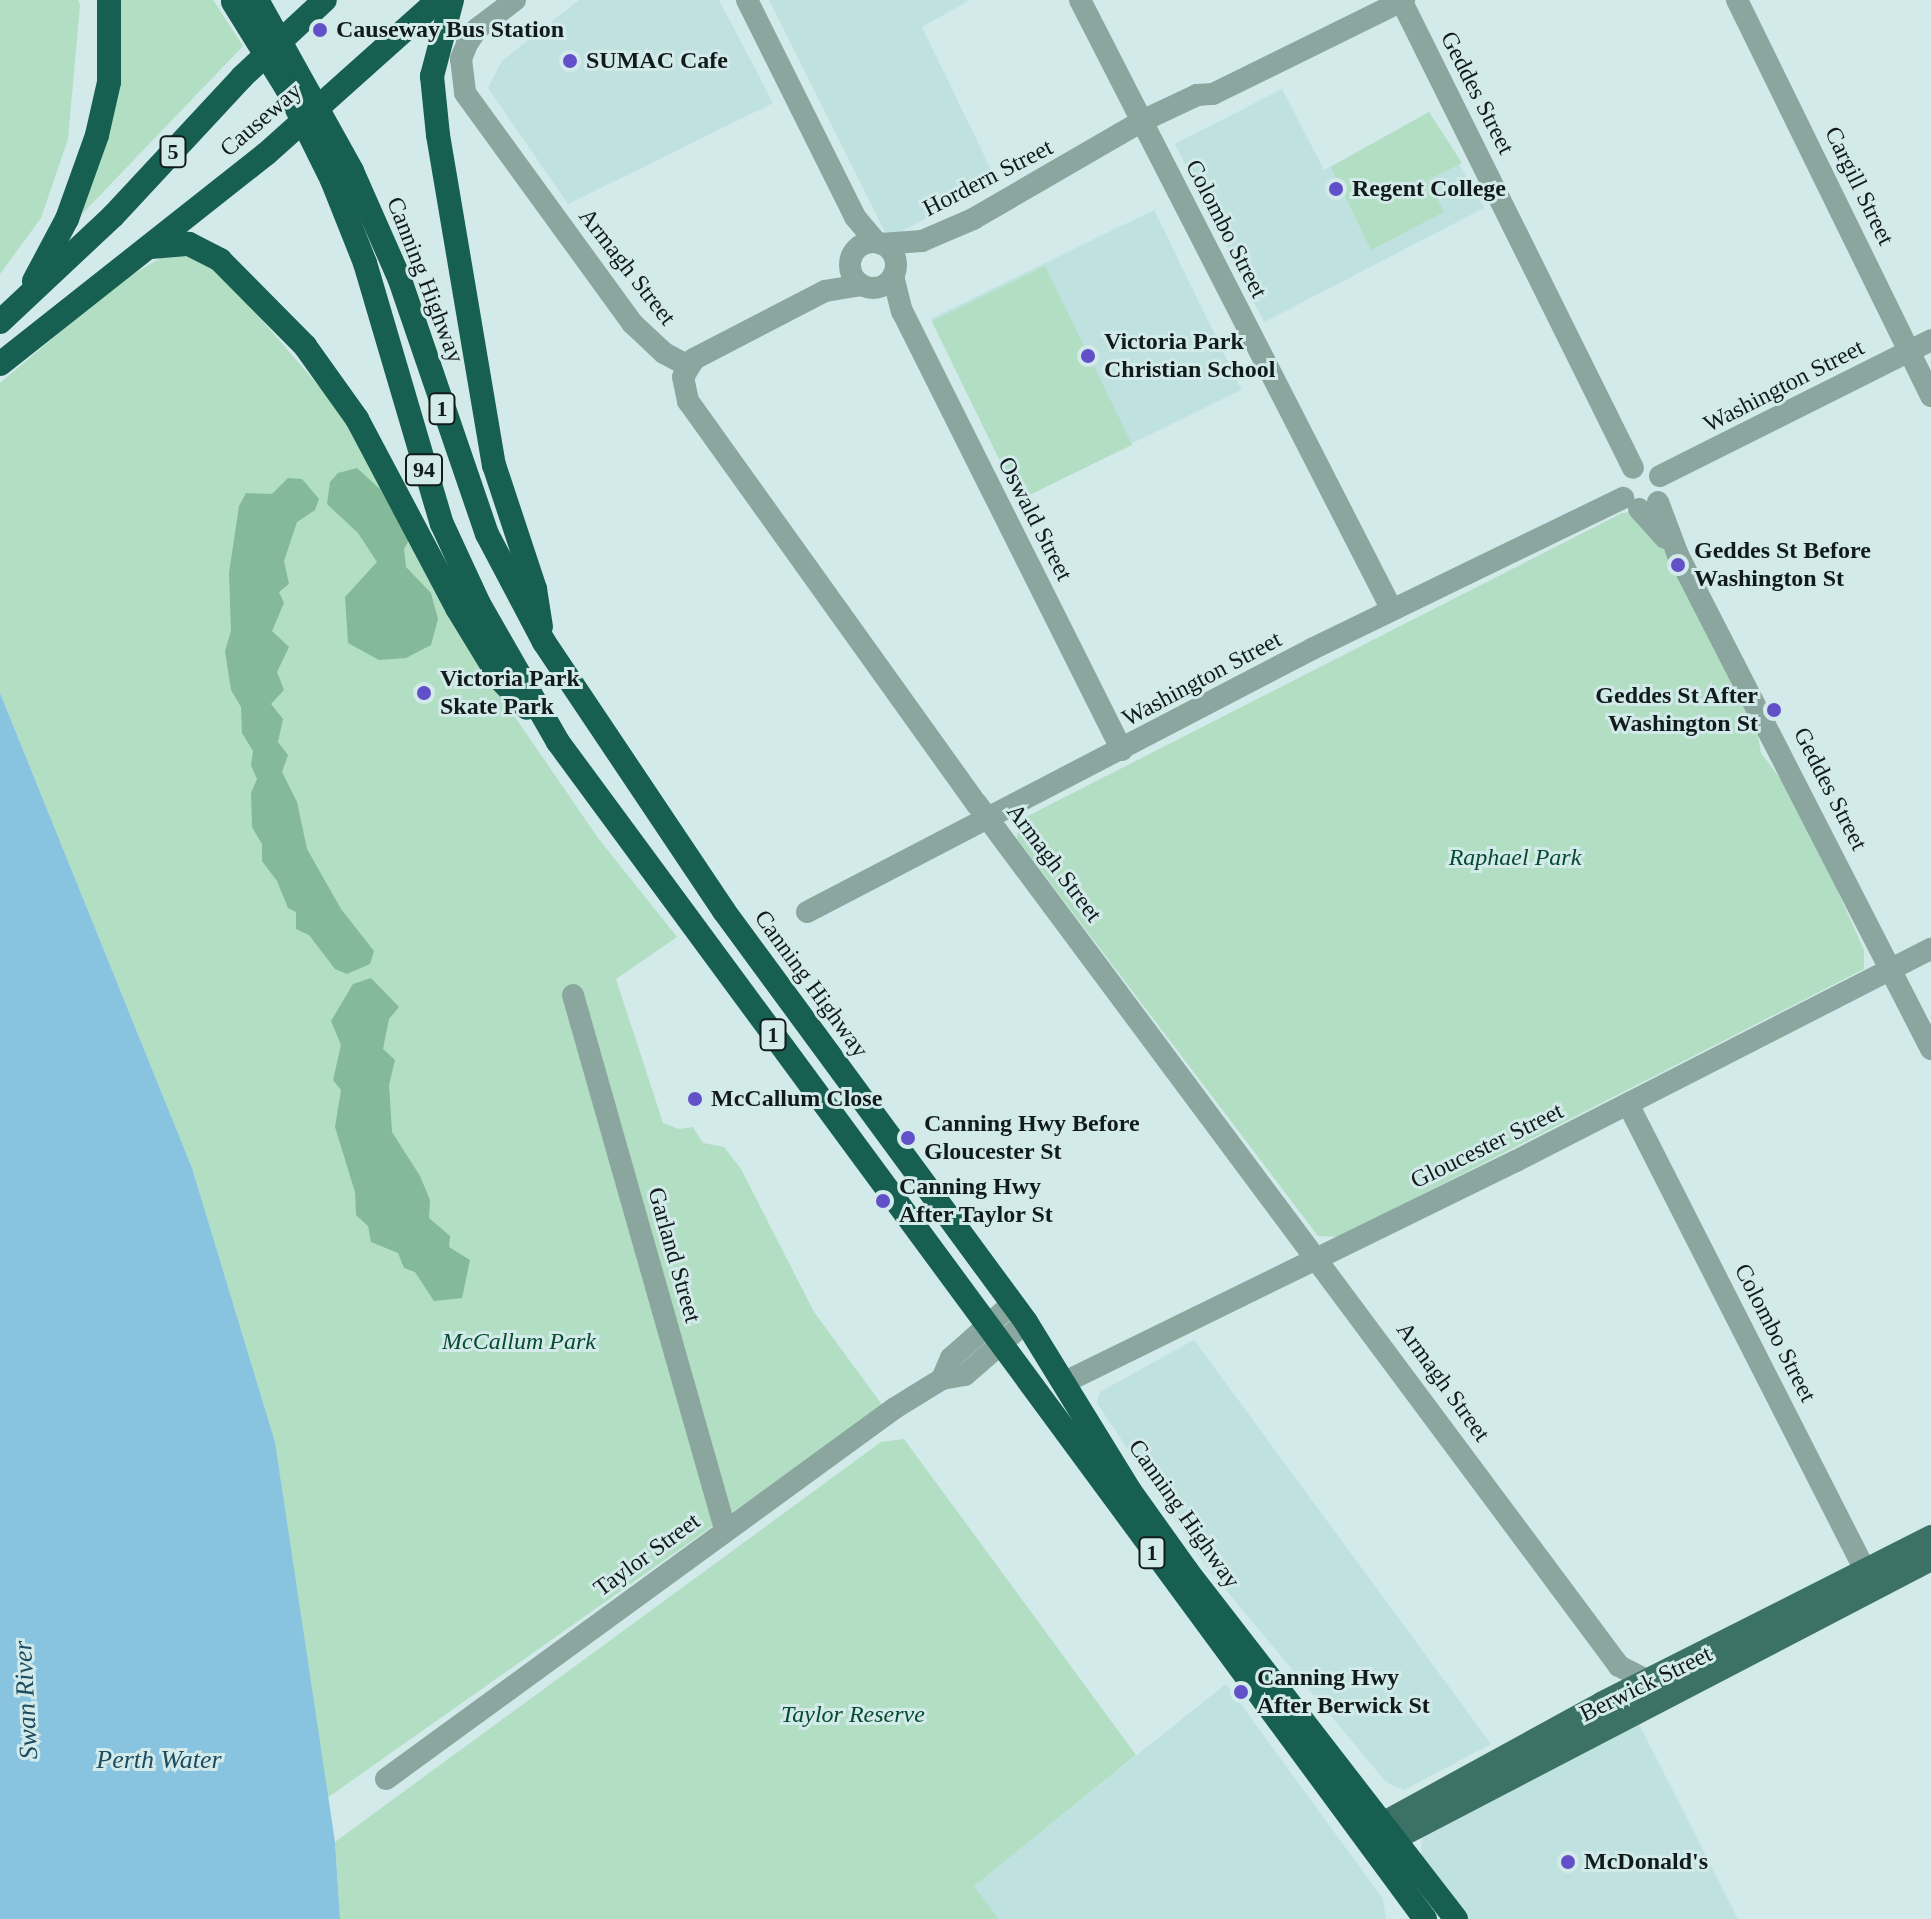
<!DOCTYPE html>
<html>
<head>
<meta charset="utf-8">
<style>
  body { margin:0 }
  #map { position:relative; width:1931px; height:1919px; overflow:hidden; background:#d2eae9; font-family:"Times New Roman",serif }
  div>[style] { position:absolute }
  .built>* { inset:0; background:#bfe1e0; transform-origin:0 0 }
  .green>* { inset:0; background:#b2dec3; transform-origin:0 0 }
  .forest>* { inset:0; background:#84b99a }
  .water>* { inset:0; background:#88c3e0 }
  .minor>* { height:22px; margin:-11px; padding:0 11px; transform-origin:11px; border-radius:11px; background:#8aa69e }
  .minor>.ring { margin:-11px; padding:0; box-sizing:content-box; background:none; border:22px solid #8aa69e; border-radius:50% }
  .major>* { height:24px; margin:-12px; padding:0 12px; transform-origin:12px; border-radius:12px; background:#3c7265 }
  .highway>* { height:24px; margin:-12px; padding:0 12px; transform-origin:12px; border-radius:12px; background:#175f50 }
  .highway-bridge>* { height:24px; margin:-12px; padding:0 12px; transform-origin:12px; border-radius:12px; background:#175f50 }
  .dots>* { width:22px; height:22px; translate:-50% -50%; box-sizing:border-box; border:4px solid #d2eae9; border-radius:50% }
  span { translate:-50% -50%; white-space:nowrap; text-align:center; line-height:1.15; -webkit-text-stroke:6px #d2eae9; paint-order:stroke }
  .shield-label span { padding:2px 6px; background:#d2eae9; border:2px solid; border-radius:6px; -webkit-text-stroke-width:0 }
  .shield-label { font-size:22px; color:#121b1b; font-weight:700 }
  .poi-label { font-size:24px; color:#121b1b; font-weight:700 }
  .left { translate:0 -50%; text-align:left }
  .right { translate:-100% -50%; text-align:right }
  .street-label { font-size:24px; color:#121b1b }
  .park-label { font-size:24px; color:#064b2d; font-style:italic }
  .water-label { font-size:26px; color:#1d4c61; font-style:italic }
</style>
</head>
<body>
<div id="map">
  <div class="built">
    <div style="clip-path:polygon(579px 0,719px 0,773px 103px,568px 204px,488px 88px,502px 61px)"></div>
    <div style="clip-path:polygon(769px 0,970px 0,922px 27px,997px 182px,888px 238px)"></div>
    <div style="clip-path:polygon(1282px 89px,1324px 170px,1429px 112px,1484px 208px,1264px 322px,1175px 144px)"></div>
    <div style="left:1154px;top:210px;width:200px;height:248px;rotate:64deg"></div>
    <div style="clip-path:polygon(1194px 1340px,1491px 1744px,1404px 1790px,1386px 1782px,1206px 1566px,1097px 1403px,1100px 1392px)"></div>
    <div style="clip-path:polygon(1226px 1684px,1383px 1899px,1386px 1919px,999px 1919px,973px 1886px)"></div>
    <div style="clip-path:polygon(1637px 1720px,1738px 1919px,1467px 1919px,1421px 1856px,1422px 1834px)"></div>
  </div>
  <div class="green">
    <div style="clip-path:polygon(0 0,78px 0,80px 5px,68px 139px,41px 218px,0 274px)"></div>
    <div style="clip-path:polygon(118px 0,213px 0,243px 46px,82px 214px,116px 98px)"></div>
    <div style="clip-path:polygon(1429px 112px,1462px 163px,1428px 180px,1444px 212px,1371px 250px,1331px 167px)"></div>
    <div style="clip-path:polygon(189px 255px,206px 263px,247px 303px,354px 427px,482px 669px,598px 838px,677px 937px,616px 979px,663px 1123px,679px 1129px,693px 1127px,703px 1143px,724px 1147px,741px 1169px,814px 1312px,883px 1406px,327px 1798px,275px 1442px,192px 1168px,0 693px,0 383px,117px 284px,164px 256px)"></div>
    <div style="left:1045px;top:266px;width:199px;height:126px;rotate:64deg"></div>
    <div style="clip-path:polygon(1633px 512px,1643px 517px,1674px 563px,1755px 720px,1761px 753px,1796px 799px,1864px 950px,1864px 969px,1339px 1237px,1318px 1236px,1017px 839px,1018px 821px,1622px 513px)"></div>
    <div style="clip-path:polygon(904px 1439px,1136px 1755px,974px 1886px,999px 1919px,340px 1919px,335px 1842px,881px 1442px)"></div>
  </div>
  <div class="forest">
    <div style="clip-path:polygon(357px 468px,381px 490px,409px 540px,404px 549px,406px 567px,431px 593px,438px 619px,431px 645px,406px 658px,379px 660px,348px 643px,345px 597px,377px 562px,358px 533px,327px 504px,330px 482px,338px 473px)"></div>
    <div style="clip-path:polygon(288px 478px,302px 479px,319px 499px,315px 510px,297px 522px,284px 561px,289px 584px,279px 592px,284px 603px,272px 631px,289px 647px,277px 672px,284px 690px,271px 704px,283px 719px,278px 742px,288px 755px,282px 772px,297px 802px,307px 849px,341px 909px,374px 951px,370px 964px,347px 974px,335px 969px,309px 935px,296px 929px,296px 912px,288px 908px,277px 881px,262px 861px,262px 844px,252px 827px,251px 793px,257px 779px,251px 765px,253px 751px,242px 733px,241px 707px,231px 690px,225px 651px,231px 631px,229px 573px,239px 506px,246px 493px,272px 494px)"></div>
    <div style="clip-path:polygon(371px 978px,399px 1007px,389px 1019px,383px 1049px,395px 1060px,389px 1085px,392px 1132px,420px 1176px,430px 1200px,429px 1218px,450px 1236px,449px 1247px,470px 1260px,462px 1298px,434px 1301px,415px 1272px,404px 1268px,398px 1253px,371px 1242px,368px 1226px,356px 1215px,355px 1192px,335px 1127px,341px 1090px,333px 1080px,341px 1045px,331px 1021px,353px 984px)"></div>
  </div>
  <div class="water">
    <div style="clip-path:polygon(0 693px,192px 1168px,275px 1442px,335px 1842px,340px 1919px,0 1919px)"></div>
  </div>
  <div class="minor">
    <div style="left:515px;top:0;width:48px;rotate:142.7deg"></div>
    <div style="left:477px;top:29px;width:18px;rotate:124deg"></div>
    <div style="left:467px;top:44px;width:16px;rotate:112deg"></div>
    <div style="left:461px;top:59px;width:34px;rotate:83deg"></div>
    <div style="left:465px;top:93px;width:284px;rotate:54deg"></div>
    <div style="left:632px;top:323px;width:44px;rotate:43.2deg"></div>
    <div style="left:664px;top:353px;width:27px;rotate:28deg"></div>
    <div style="left:747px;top:0;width:242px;rotate:63.5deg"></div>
    <div style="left:855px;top:217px;width:33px;rotate:50deg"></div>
    <div style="left:1080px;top:0;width:685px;rotate:62.91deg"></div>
    <div style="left:1401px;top:0;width:522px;rotate:63.63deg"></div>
    <div style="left:1737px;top:0;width:441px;rotate:63.9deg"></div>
    <div class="ring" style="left:850px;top:242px;width:24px;height:24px"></div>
    <div style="left:881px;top:244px;width:41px;rotate:-4.2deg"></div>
    <div style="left:922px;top:241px;width:56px;rotate:-23.3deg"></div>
    <div style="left:973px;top:219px;width:195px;rotate:-30.1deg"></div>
    <div style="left:1142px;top:121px;width:61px;rotate:-25.3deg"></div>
    <div style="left:1197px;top:95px;width:16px;rotate:-4deg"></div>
    <div style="left:1213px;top:94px;width:213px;rotate:-26.2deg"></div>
    <div style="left:893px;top:276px;width:36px;rotate:76deg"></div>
    <div style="left:902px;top:311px;width:491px;rotate:63.4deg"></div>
    <div style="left:862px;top:285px;width:37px;rotate:171deg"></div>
    <div style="left:825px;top:291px;width:148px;rotate:152.6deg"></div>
    <div style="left:694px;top:359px;width:21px;rotate:121deg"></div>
    <div style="left:683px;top:377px;width:25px;rotate:78deg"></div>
    <div style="left:688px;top:401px;width:496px;rotate:54.4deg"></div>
    <div style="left:977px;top:804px;width:1075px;rotate:53.32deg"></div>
    <div style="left:1619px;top:1666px;width:34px;rotate:27deg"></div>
    <div style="left:1660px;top:476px;width:303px;rotate:-26.6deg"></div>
    <div style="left:1658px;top:502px;width:57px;rotate:69.3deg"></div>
    <div style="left:1678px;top:555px;width:555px;rotate:62.88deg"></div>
    <div style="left:1639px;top:509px;width:39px;rotate:48deg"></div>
    <div style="left:807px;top:912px;width:569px;rotate:-27.51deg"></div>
    <div style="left:1312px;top:649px;width:346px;rotate:-25.9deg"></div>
    <div style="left:573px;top:995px;width:555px;rotate:74.11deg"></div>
    <div style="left:1628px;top:1104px;width:538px;rotate:63.05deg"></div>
    <div style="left:942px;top:1379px;width:23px;rotate:-67deg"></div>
    <div style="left:951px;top:1358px;width:81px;rotate:-41.5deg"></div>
    <div style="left:1063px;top:1383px;width:504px;rotate:-26.11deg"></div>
    <div style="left:1516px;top:1161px;width:466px;rotate:-27.1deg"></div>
    <div style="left:386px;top:1779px;width:630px;rotate:-36.09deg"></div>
    <div style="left:895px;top:1408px;width:55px;rotate:-31.7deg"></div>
    <div style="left:942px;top:1379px;width:23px;rotate:-10deg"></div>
    <div style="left:965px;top:1375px;width:81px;rotate:-41deg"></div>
  </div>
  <div class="major">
    <div style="left:1366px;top:1833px;width:270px;rotate:-28.7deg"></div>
    <div style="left:1603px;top:1703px;width:368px;rotate:-26.8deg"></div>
    <div style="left:1376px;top:1848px;width:626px;rotate:-27.51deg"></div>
  </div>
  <div class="highway">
    <div style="left:452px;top:0;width:79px;rotate:104.7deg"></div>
    <div style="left:432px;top:76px;width:59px;rotate:84.2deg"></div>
    <div style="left:438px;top:135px;width:335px;rotate:80.4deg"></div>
    <div style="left:494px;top:465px;width:131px;rotate:71.7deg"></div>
    <div style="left:535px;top:589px;width:38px;rotate:81deg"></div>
    <div style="left:352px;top:171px;width:119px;rotate:66.2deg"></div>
    <div style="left:400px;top:280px;width:268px;rotate:71.1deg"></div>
    <div style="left:487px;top:534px;width:122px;rotate:62.2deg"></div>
    <div style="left:544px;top:642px;width:324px;rotate:56.2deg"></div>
    <div style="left:724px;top:911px;width:510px;rotate:53.69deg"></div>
    <div style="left:1026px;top:1322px;width:198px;rotate:58.4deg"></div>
    <div style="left:1130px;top:1491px;width:98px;rotate:54.5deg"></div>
    <div style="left:1187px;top:1571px;width:440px;rotate:52.3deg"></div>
    <div style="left:332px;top:180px;width:89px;rotate:68.3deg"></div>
    <div style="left:365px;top:263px;width:272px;rotate:73.6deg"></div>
    <div style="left:442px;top:524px;width:88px;rotate:65.2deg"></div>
    <div style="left:479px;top:604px;width:159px;rotate:60.2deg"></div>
    <div style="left:558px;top:742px;width:1462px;rotate:53.62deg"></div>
    <div style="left:151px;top:247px;width:38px;rotate:-5deg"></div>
    <div style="left:189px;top:244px;width:35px;rotate:27deg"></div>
    <div style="left:220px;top:260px;width:121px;rotate:45.3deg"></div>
    <div style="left:305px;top:346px;width:90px;rotate:54.5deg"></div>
    <div style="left:357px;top:419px;width:214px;rotate:62.1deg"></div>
    <div style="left:457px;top:608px;width:84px;rotate:58.6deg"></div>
    <div style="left:501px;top:680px;width:38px;rotate:47deg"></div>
    <div style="left:34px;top:281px;width:70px;rotate:-62deg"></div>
    <div style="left:67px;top:219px;width:89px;rotate:-70.3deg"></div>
    <div style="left:97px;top:135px;width:54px;rotate:-77.2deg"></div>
    <div style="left:109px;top:82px;width:82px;rotate:-90deg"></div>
    <div style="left:0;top:322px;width:155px;rotate:-43.2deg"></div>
    <div style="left:113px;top:216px;width:190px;rotate:-47.1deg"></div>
    <div style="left:242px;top:77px;width:113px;rotate:-42.9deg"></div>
    <div style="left:0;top:364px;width:339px;rotate:-38.3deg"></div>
    <div style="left:266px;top:154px;width:231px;rotate:-41.8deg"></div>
  </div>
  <div class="highway-bridge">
    <div style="left:257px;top:0;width:196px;rotate:60.9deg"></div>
    <div style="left:233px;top:2px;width:100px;rotate:58.1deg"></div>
    <div style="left:286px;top:87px;width:104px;rotate:63.7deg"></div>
  </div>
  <div class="dots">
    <div style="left:320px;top:30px;background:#6150c8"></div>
    <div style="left:570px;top:61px;background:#6150c8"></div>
    <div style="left:1336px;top:189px;background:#6150c8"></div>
    <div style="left:1088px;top:356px;background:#6150c8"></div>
    <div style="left:1678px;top:565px;background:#6150c8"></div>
    <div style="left:424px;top:693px;background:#6150c8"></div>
    <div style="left:1774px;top:710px;background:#6150c8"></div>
    <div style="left:695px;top:1099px;background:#6150c8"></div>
    <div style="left:908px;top:1138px;background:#6150c8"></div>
    <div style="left:883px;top:1201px;background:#6150c8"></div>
    <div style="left:1241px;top:1692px;background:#6150c8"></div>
    <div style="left:1568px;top:1862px;background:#6150c8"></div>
  </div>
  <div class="shield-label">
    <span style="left:173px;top:152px">5</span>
    <span style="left:442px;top:409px">1</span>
    <span style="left:424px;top:470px">94</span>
    <span style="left:773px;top:1035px">1</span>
    <span style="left:1152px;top:1553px">1</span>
  </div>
  <div class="poi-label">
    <span class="left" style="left:336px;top:30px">Causeway Bus Station</span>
    <span class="left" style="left:586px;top:61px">SUMAC Cafe</span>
    <span class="left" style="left:1352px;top:189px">Regent College</span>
    <span class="left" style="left:1104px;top:356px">Victoria Park<br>Christian School</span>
    <span class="left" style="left:1694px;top:565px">Geddes St Before<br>Washington St</span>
    <span class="left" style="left:440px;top:693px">Victoria Park<br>Skate Park</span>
    <span class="right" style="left:1758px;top:710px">Geddes St After<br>Washington St</span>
    <span class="left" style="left:711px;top:1099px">McCallum Close</span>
    <span class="left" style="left:924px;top:1138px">Canning Hwy Before<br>Gloucester St</span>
    <span class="left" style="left:899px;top:1201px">Canning Hwy<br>After Taylor St</span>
    <span class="left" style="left:1257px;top:1692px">Canning Hwy<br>After Berwick St</span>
    <span class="left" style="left:1584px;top:1862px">McDonald's</span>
  </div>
  <div class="street-label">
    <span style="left:1477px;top:93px;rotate:63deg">Geddes Street</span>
    <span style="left:261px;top:120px;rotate:-41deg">Causeway</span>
    <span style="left:988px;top:178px;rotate:-27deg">Hordern Street</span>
    <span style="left:1859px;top:186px;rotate:64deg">Cargill Street</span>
    <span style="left:1226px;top:229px;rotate:63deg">Colombo Street</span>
    <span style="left:627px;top:267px;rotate:52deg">Armagh Street</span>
    <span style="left:425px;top:280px;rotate:69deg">Canning Highway</span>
    <span style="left:1784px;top:386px;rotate:-27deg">Washington Street</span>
    <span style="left:1035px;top:519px;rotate:63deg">Oswald Street</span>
    <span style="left:1202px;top:679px;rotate:-28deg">Washington Street</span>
    <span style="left:1830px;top:789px;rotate:63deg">Geddes Street</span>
    <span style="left:1054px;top:863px;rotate:53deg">Armagh Street</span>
    <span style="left:811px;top:984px;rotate:54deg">Canning Highway</span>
    <span style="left:1487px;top:1146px;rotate:-26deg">Gloucester Street</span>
    <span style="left:674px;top:1255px;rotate:74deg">Garland Street</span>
    <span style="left:1775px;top:1333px;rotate:63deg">Colombo Street</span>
    <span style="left:1443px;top:1382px;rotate:54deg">Armagh Street</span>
    <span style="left:1184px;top:1514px;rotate:55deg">Canning Highway</span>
    <span style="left:647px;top:1555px;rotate:-36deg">Taylor Street</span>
    <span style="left:1646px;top:1684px;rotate:-26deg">Berwick Street</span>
  </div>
  <div class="park-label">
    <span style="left:1515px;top:858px">Raphael Park</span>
    <span style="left:519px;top:1342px">McCallum Park</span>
    <span style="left:853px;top:1715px">Taylor Reserve</span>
  </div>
  <div class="water-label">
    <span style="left:26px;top:1700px;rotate:-93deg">Swan River</span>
    <span style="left:159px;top:1760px">Perth Water</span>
  </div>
</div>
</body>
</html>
